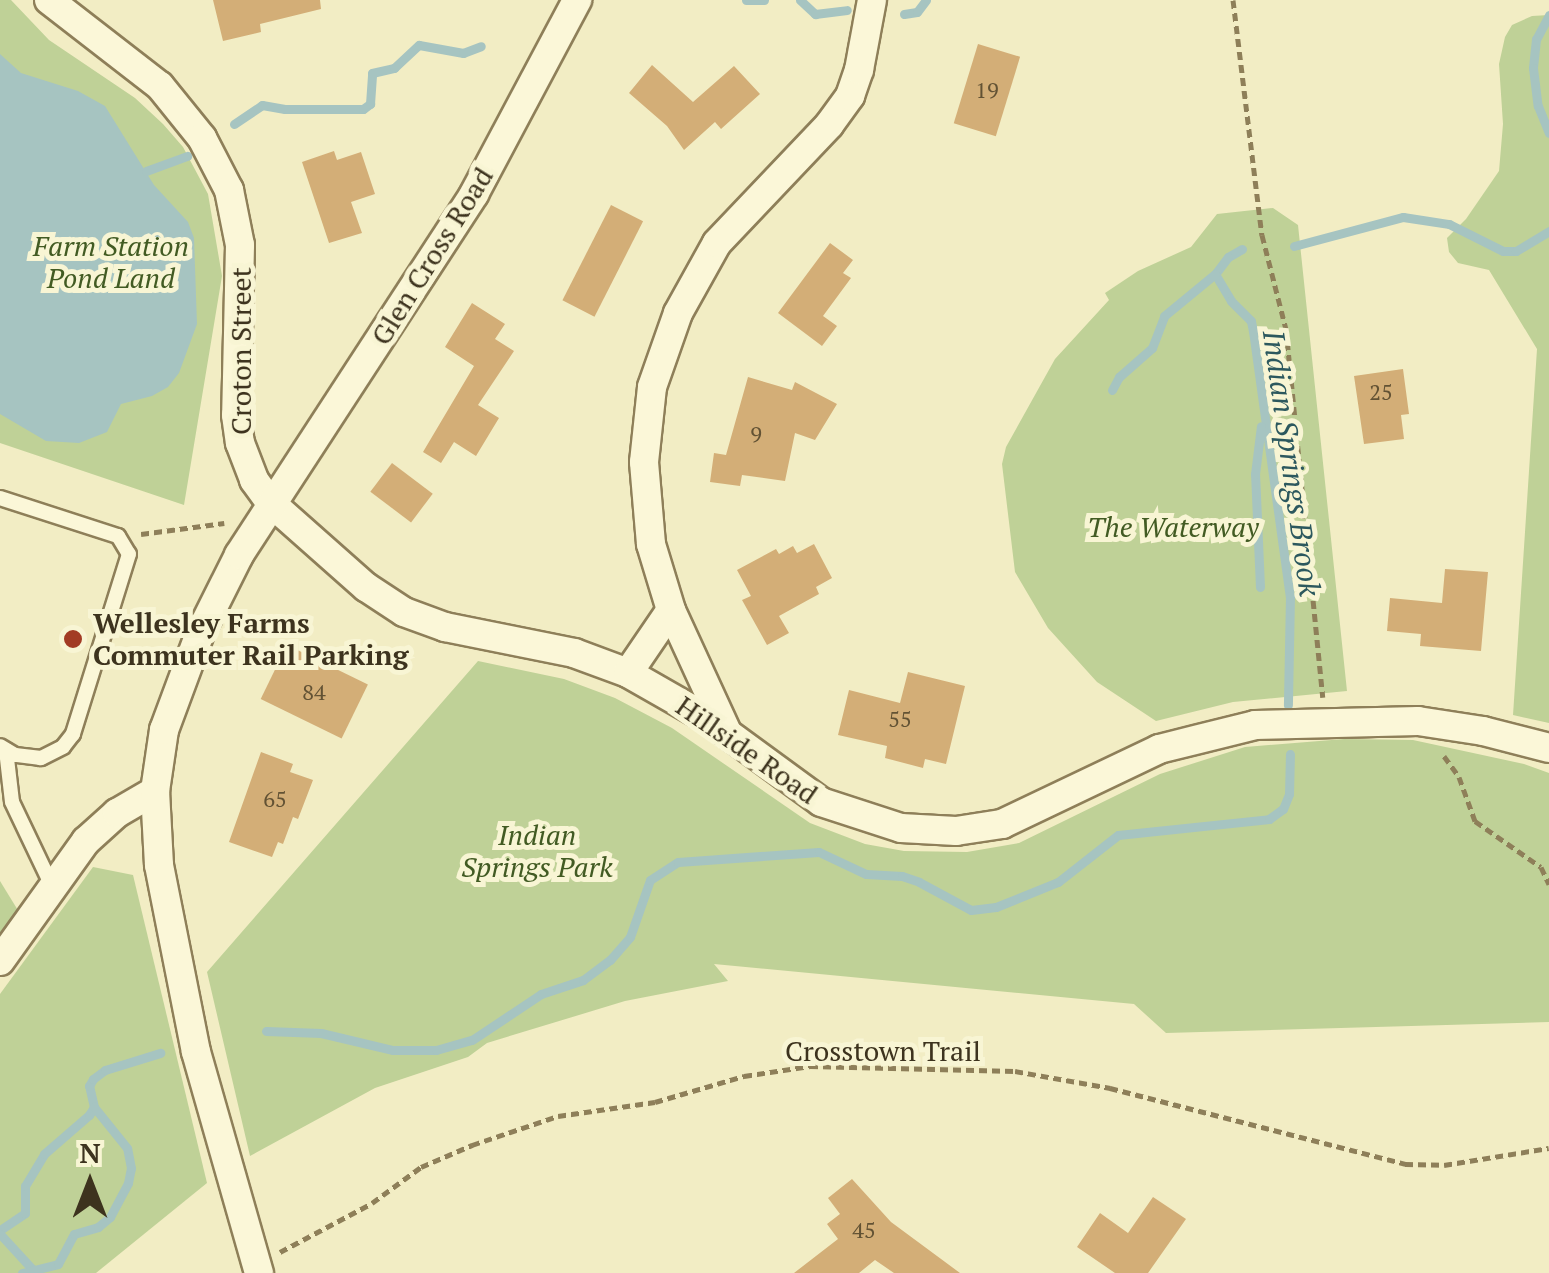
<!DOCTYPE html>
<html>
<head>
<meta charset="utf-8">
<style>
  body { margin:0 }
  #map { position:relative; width:1549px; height:1273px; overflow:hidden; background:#f2edc4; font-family:"PT Serif",serif }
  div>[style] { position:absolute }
  .green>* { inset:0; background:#bfd197 }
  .water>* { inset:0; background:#a6c4c1 }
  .stream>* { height:9px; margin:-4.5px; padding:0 4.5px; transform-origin:4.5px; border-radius:4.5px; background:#a6c4c1 }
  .building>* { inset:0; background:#d3ae77; transform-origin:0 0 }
  .path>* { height:5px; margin-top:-2.5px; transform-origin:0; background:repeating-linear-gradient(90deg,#8e7f59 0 8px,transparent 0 13px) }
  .roads { filter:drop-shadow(2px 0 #8e7f59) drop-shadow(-2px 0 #8e7f59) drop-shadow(0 2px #8e7f59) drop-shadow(0 -2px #8e7f59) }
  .lane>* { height:14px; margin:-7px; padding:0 7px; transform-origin:7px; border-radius:7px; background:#fbf7d8 }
  .street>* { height:28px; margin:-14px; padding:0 14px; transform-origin:14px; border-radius:14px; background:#fbf7d8 }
  .dots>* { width:28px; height:28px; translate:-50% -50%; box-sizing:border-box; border:5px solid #f8f5d4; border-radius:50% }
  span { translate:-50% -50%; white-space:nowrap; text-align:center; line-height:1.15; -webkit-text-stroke:10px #f8f5d4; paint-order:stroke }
  .number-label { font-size:22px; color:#625234 }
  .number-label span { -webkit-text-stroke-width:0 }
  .park-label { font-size:28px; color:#425b23; font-style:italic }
  .street-label { font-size:28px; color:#3d331e }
  .poi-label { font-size:28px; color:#3d331e; font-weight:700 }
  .left { translate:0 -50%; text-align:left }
  .water-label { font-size:30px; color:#2c585e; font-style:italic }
  .north { position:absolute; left:40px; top:1133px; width:100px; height:100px; -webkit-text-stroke:8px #f8f5d4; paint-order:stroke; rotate:0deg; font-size:28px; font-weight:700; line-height:40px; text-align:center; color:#3d331e }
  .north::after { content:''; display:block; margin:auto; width:35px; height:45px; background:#3d331e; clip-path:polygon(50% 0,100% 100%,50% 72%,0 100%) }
</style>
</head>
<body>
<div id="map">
  <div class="green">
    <div style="clip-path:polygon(0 0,11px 0,49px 40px,135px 98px,163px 124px,183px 147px,208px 194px,222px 276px,184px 505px,0 443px)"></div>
    <div style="clip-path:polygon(1549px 15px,1549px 723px,1513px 715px,1537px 349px,1489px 270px,1458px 263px,1449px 252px,1447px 238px,1466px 219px,1499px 171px,1503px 124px,1499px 64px,1505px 37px,1512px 25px,1532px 16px)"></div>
    <div style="clip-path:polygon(1273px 208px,1298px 225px,1347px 691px,1233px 702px,1156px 721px,1097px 682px,1048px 628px,1015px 572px,1002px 464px,1006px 447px,1055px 359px,1109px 300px,1105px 293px,1138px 271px,1191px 247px,1217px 214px)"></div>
    <div style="clip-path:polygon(478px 661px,564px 679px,615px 698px,672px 728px,810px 823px,865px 844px,904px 851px,967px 852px,1019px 843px,1160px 774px,1245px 747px,1344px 739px,1413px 740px,1524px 764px,1549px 773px,1549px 1022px,1166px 1033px,1134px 1004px,714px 964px,728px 981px,625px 1001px,487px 1043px,468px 1057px,375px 1088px,250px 1156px,207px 972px)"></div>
    <div style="clip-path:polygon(93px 867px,133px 875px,207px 1183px,96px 1273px,0 1273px,0 994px)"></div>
    <div style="clip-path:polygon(0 881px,19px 912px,0 937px)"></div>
  </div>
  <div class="water">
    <div style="clip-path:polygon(0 54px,21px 73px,78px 91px,105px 106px,154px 185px,188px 222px,194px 238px,197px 324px,179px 373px,168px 387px,152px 396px,121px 404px,107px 432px,79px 443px,46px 441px,0 414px)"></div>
  </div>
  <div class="stream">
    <div style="left:746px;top:0;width:18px"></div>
    <div style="left:800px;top:0;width:21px;rotate:43deg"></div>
    <div style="left:815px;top:14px;width:32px;rotate:-7deg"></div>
    <div style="left:904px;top:14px;width:13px;rotate:-9deg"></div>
    <div style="left:917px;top:12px;width:15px;rotate:-53deg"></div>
    <div style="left:1549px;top:15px;width:27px;rotate:118deg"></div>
    <div style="left:1536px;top:39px;width:29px;rotate:96deg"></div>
    <div style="left:1533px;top:68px;width:38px;rotate:83deg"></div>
    <div style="left:1538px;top:106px;width:29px;rotate:68deg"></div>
    <div style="left:234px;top:124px;width:34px;rotate:-34deg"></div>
    <div style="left:262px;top:105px;width:23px;rotate:10deg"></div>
    <div style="left:285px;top:109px;width:78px"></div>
    <div style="left:363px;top:109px;width:9px;rotate:-36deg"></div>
    <div style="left:370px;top:104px;width:31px;rotate:-86deg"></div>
    <div style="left:372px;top:73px;width:23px;rotate:-13deg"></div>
    <div style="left:394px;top:68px;width:34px;rotate:-43deg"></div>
    <div style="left:419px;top:45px;width:45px;rotate:10.3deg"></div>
    <div style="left:463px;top:53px;width:19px;rotate:-21deg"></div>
    <div style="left:146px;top:171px;width:44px;rotate:-20.1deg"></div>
    <div style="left:1294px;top:246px;width:113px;rotate:-14.9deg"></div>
    <div style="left:1403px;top:217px;width:47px;rotate:8.7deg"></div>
    <div style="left:1449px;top:224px;width:60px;rotate:26.6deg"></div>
    <div style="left:1503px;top:251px;width:13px"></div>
    <div style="left:1516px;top:251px;width:39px;rotate:-31deg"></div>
    <div style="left:1242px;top:249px;width:16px;rotate:150deg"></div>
    <div style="left:1228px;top:257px;width:21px;rotate:127deg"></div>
    <div style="left:1215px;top:274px;width:31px;rotate:59deg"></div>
    <div style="left:1231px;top:301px;width:28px;rotate:45deg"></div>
    <div style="left:1251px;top:321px;width:10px;rotate:79deg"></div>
    <div style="left:1253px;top:331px;width:268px;rotate:82.1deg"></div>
    <div style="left:1290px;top:596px;width:109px;rotate:91.1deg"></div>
    <div style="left:1112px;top:390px;width:15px;rotate:-62deg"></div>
    <div style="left:1119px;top:377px;width:44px;rotate:-41.3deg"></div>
    <div style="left:1152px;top:348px;width:34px;rotate:-69deg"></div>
    <div style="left:1164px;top:316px;width:66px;rotate:-39.5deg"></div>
    <div style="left:1260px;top:587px;width:113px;rotate:-92.5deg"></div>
    <div style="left:1255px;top:474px;width:48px;rotate:-82.9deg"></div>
    <div style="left:266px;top:1031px;width:55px;rotate:2.1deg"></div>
    <div style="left:321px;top:1033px;width:74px;rotate:13.3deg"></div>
    <div style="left:393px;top:1050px;width:43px"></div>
    <div style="left:436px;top:1050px;width:37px;rotate:-16deg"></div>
    <div style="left:472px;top:1040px;width:83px;rotate:-33.7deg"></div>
    <div style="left:541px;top:994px;width:44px;rotate:-18.4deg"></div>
    <div style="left:583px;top:980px;width:34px;rotate:-37deg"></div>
    <div style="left:610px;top:960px;width:30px;rotate:-49deg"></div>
    <div style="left:630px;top:937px;width:60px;rotate:-70.7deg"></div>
    <div style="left:650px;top:880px;width:33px;rotate:-33deg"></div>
    <div style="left:678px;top:862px;width:141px;rotate:-4.1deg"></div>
    <div style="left:819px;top:852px;width:52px;rotate:25.1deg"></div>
    <div style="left:866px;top:874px;width:36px;rotate:3deg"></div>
    <div style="left:902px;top:876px;width:18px;rotate:19deg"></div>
    <div style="left:919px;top:882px;width:59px;rotate:28.3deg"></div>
    <div style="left:971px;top:910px;width:25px;rotate:-7deg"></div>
    <div style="left:996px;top:907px;width:67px;rotate:-22deg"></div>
    <div style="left:1058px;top:882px;width:76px;rotate:-38.1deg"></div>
    <div style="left:1118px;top:835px;width:152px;rotate:-6deg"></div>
    <div style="left:1269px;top:819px;width:17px;rotate:-36deg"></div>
    <div style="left:1283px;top:809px;width:16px;rotate:-68deg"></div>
    <div style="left:1289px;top:794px;width:40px;rotate:-88.6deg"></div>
    <div style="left:0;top:1230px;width:30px;rotate:-34deg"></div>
    <div style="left:25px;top:1213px;width:27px;rotate:-90deg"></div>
    <div style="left:25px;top:1186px;width:37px;rotate:-59deg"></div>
    <div style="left:44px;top:1154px;width:60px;rotate:-40.9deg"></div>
    <div style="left:89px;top:1115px;width:9px;rotate:-58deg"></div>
    <div style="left:94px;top:1107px;width:22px;rotate:-103deg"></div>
    <div style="left:89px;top:1086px;width:8px;rotate:-60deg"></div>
    <div style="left:93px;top:1079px;width:15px;rotate:-37deg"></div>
    <div style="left:105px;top:1070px;width:58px;rotate:-17.2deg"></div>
    <div style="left:0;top:1234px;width:49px;rotate:47.5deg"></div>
    <div style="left:22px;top:1273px;width:37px;rotate:-14deg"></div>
    <div style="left:58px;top:1264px;width:34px;rotate:-62deg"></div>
    <div style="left:74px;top:1234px;width:25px;rotate:-16deg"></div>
    <div style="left:98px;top:1227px;width:16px;rotate:-40deg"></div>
    <div style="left:110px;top:1217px;width:38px;rotate:-62deg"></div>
    <div style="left:128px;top:1183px;width:15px;rotate:-79deg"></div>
    <div style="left:131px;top:1168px;width:20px;rotate:-101deg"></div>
    <div style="left:127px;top:1148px;width:53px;rotate:-128.8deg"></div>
  </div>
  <div class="building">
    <div style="clip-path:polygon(213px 0,320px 0,321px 9px,260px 24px,261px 32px,223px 41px)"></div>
    <div style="left:978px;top:44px;width:44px;height:83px;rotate:17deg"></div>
    <div style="clip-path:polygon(652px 65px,693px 102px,734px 66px,760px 94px,721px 129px,715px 122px,684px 150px,667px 126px,629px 93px)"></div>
    <div style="clip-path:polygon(334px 151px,337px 160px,361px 152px,375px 194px,351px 202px,362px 233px,329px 243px,302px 162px)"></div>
    <div style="left:611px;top:205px;width:36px;height:107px;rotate:27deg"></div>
    <div style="clip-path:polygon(830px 243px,853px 260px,843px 273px,851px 278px,823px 316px,837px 326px,822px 346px,778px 313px)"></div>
    <div style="clip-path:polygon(472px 303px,505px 324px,495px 339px,514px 351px,478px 405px,499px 418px,476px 456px,454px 442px,441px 463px,423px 452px,474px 366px,445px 347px)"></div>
    <div style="clip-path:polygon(1403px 369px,1409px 414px,1401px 415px,1404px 439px,1364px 444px,1354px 376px)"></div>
    <div style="clip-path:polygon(748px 377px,792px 390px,795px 382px,837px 404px,815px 440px,795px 433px,785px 481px,742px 475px,740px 486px,710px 482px,714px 453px,726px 455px)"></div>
    <div style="left:392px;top:463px;width:51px;height:36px;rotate:37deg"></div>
    <div style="clip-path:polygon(814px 544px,832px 578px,816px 587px,819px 594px,779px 616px,789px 633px,767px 645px,742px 600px,751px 596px,737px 570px,776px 549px,779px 554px,793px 546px,797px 553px)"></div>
    <div style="clip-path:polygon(1445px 569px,1488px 572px,1481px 651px,1420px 646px,1421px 634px,1387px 631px,1390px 598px,1442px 603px)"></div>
    <div style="left:287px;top:645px;width:90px;height:60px;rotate:26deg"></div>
    <div style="clip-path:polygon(908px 672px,965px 686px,946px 764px,925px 759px,923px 768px,885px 758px,887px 746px,838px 735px,849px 690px,900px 703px)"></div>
    <div style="clip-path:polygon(261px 752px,293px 764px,290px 772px,313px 780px,298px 819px,293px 817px,283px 844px,278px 842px,272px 857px,229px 842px)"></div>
    <div style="clip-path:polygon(852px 1179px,891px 1222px,960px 1273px,894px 1273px,875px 1260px,859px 1273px,794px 1273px,838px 1239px,827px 1224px,840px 1214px,828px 1198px)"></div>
    <div style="clip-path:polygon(1153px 1197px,1186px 1219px,1148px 1273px,1115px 1273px,1077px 1247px,1100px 1213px,1128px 1233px)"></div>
  </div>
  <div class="path">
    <div style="left:1233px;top:0;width:237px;rotate:83deg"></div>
    <div style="left:1262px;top:235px;width:97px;rotate:75.7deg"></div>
    <div style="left:1286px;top:329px;width:370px;rotate:84.3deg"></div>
    <div style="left:141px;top:534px;width:84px;rotate:-7.5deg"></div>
    <div style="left:1444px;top:756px;width:26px;rotate:54deg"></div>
    <div style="left:1459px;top:777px;width:47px;rotate:70deg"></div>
    <div style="left:1475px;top:821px;width:80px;rotate:34.9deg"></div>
    <div style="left:1541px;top:867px;width:19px;rotate:65deg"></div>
    <div style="left:280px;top:1252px;width:104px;rotate:-28deg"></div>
    <div style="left:372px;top:1203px;width:61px;rotate:-36.3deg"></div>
    <div style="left:421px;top:1167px;width:56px;rotate:-23.3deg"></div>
    <div style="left:472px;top:1145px;width:91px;rotate:-18.6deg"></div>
    <div style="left:558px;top:1116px;width:98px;rotate:-8.2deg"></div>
    <div style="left:655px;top:1102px;width:93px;rotate:-16.3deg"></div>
    <div style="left:744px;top:1076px;width:67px;rotate:-8.6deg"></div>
    <div style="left:810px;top:1066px;width:205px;rotate:1.4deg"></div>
    <div style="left:1015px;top:1071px;width:97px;rotate:10.1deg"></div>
    <div style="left:1110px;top:1088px;width:305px;rotate:14.4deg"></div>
    <div style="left:1405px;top:1164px;width:39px;rotate:1deg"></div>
    <div style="left:1444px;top:1165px;width:106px;rotate:-9.2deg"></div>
  </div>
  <div class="roads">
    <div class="lane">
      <div style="left:0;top:498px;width:124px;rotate:17.9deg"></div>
      <div style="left:118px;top:536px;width:21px;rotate:59deg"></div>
      <div style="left:129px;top:554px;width:189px;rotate:107.3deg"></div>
      <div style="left:73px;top:734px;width:16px;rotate:128deg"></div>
      <div style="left:63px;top:747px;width:25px;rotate:153deg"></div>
      <div style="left:41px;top:758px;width:26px;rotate:-173deg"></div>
      <div style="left:15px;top:755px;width:17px;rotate:-149deg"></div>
      <div style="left:6px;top:750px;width:52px;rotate:83.4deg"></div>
      <div style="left:12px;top:802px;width:93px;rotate:64.5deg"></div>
    </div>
    <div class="street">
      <div style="left:49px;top:0;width:140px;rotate:37.8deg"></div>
      <div style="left:160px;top:86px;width:67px;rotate:51.1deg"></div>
      <div style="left:202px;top:138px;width:59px;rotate:62.6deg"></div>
      <div style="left:229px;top:190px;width:56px;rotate:78.7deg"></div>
      <div style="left:240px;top:245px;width:170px;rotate:91.3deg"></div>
      <div style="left:236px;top:415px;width:28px;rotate:82deg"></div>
      <div style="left:240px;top:443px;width:40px;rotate:69deg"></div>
      <div style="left:254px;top:480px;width:29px;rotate:54deg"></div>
      <div style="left:271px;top:503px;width:127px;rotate:41.5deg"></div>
      <div style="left:366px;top:587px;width:45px;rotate:33.3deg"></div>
      <div style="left:404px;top:612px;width:44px;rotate:20.1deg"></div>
      <div style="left:445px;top:627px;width:132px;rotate:11.4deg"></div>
      <div style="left:574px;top:653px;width:58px;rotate:20.3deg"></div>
      <div style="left:628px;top:673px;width:89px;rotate:29.7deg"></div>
      <div style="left:705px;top:717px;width:144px;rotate:36.2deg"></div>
      <div style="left:821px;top:802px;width:84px;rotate:18deg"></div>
      <div style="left:901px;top:828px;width:55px;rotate:3.1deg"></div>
      <div style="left:956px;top:831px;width:47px;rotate:-8.7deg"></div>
      <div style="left:1002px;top:824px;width:174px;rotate:-25.5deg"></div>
      <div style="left:1159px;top:749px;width:99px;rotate:-14deg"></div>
      <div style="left:1255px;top:725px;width:163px;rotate:-1.4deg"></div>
      <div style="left:1418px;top:721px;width:66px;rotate:8.7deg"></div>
      <div style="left:1483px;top:731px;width:68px;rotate:14.4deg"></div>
      <div style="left:628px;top:673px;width:76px;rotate:-55.7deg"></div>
      <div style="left:727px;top:732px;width:134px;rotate:-114.7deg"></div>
      <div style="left:671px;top:610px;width:69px;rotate:-106.9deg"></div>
      <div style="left:651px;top:544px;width:82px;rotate:-94.9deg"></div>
      <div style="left:644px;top:462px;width:75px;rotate:-83.9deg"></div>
      <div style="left:652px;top:387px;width:78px;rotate:-70.6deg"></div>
      <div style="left:678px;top:313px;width:80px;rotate:-60.9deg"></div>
      <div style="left:717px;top:243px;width:163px;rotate:-46.5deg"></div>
      <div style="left:829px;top:125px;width:36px;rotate:-54deg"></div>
      <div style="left:850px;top:96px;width:28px;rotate:-71deg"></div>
      <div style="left:859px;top:70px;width:71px;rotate:-79.5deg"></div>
      <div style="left:0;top:961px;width:148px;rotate:-54.4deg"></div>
      <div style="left:86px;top:841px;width:42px;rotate:-42.1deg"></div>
      <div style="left:117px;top:813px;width:44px;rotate:-30.1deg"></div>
      <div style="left:259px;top:1273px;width:230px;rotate:-105.9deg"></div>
      <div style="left:196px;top:1052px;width:191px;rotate:-101.2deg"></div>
      <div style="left:159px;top:865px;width:74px;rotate:-93.1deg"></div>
      <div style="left:155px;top:791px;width:62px;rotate:-81.6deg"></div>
      <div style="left:164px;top:730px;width:103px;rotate:-69.6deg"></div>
      <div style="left:200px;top:633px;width:87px;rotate:-63.4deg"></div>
      <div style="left:239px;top:555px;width:431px;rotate:-56.9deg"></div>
      <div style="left:474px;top:194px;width:220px;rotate:-62deg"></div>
    </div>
  </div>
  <div class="dots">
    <div style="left:73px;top:639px;background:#a23b24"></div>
  </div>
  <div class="number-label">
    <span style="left:987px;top:90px">19</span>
    <span style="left:1381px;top:392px">25</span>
    <span style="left:756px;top:434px">9</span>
    <span style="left:314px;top:692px">84</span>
    <span style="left:900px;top:719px">55</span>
    <span style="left:275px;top:799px">65</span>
    <span style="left:864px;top:1230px">45</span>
  </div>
  <div class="park-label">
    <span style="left:111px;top:262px">Farm Station<br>Pond Land</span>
    <span style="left:1173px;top:527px">The Waterway</span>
    <span style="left:537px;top:851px">Indian<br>Springs Park</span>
  </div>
  <div class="street-label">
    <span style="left:432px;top:256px;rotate:-58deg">Glen Cross Road</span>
    <span style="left:241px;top:351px;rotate:-90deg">Croton Street</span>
    <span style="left:747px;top:750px;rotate:35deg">Hillside Road</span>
    <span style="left:883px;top:1051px">Crosstown Trail</span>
  </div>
  <div class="poi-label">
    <span class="left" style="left:93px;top:639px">Wellesley Farms<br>Commuter Rail Parking</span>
  </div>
  <div class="water-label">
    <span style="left:1292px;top:463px;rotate:82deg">Indian Springs Brook</span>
  </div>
  <div class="north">N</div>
</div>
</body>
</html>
